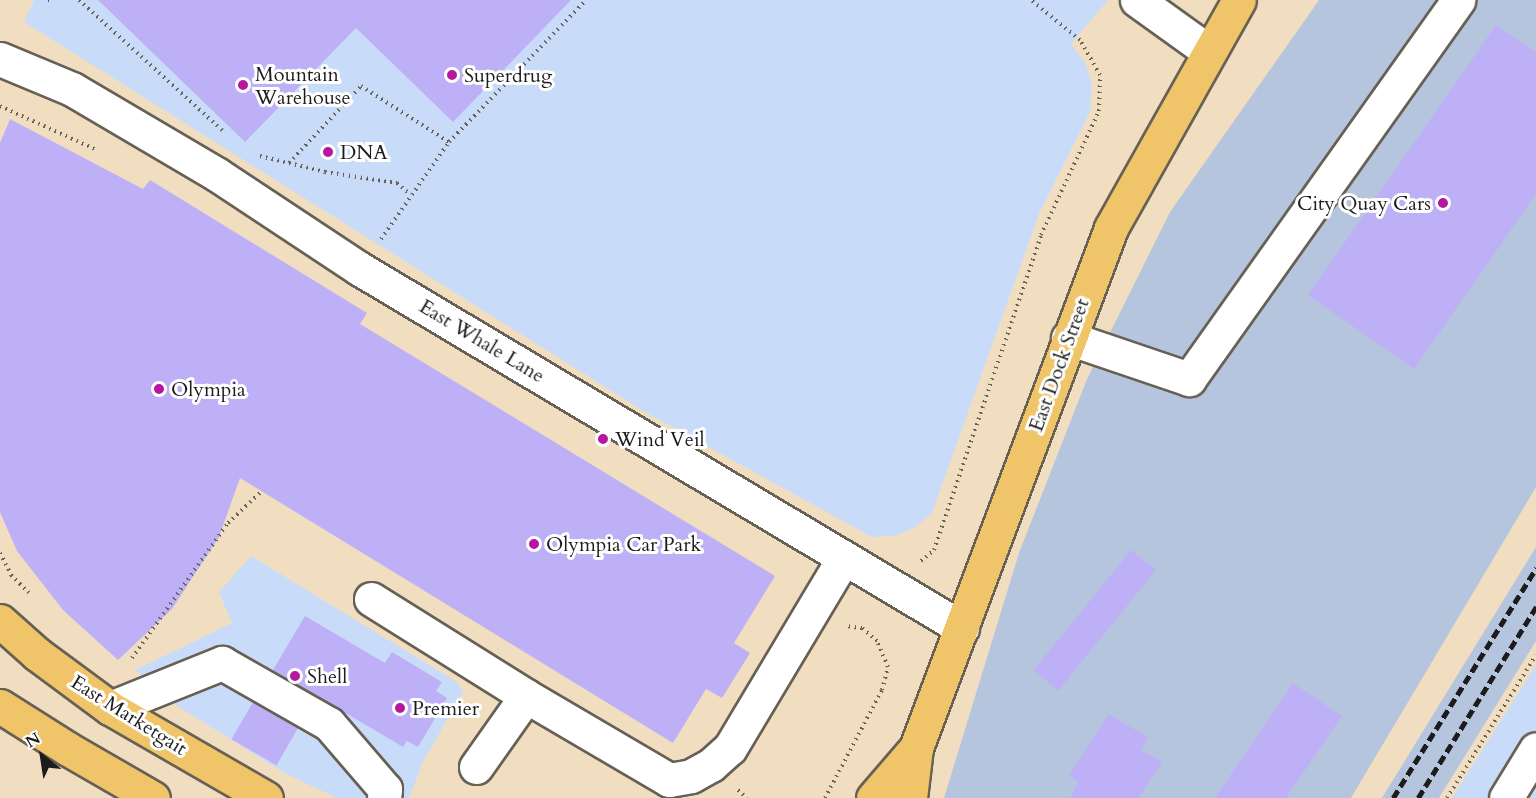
<!DOCTYPE html>
<html>
<head>
<meta charset="utf-8">
<style>
  body { margin:0 }
  #map { position:relative; width:1536px; height:798px; overflow:hidden; background:#f1dec0; font-family:Cardo,serif }
  div>[style] { position:absolute }
  .built>* { inset:0; background:#c8dcf9 }
  .industrial>* { inset:0; background:#b6c5de }
  .building>* { inset:0; background:#beb0f6; transform-origin:0 0 }
  .path>* { height:4px; margin-top:-2px; transform-origin:0; background:repeating-linear-gradient(90deg,#676055 0 1.5px,transparent 0 6px) }
  .roads { filter:drop-shadow(2px 0 #676055) drop-shadow(-2px 0 #676055) drop-shadow(0 2px #676055) drop-shadow(0 -2px #676055) }
  .minor>* { height:33px; margin:-16.5px; padding:0 16.5px; transform-origin:16.5px; border-radius:16.5px; background:#fff }
  .major>* { height:33px; margin:-16.5px; padding:0 16.5px; transform-origin:16.5px; border-radius:16.5px; background:#f0c469 }
  .highway>* { height:33px; margin:-16.5px; padding:0 16.5px; transform-origin:16.5px; border-radius:16.5px; background:#f0c469 }
  .rail>* { height:4.5px; margin-top:-2.25px; transform-origin:0; background:repeating-linear-gradient(90deg,#1c1c1c 0 9px,transparent 0 13.5px) }
  .dots>* { width:16px; height:16px; translate:-50% -50%; box-sizing:border-box; border:3px solid #fff; border-radius:50% }
  span { translate:-50% -50%; white-space:nowrap; text-align:center; line-height:1.15; -webkit-text-stroke:6px #fff; paint-order:stroke }
  .poi-label { font-size:20px; color:#1c1c1c }
  .left { translate:0 -50%; text-align:left }
  .right { translate:-100% -50%; text-align:right }
  .street-label { font-size:20px; color:#1c1c1c }
  .north { position:absolute; left:12px; top:726px; width:60px; height:60px; -webkit-text-stroke:4px #fff; paint-order:stroke; rotate:330deg; font-size:16px; font-weight:700; line-height:24px; text-align:center; color:#1c1c1c }
  .north::after { content:''; display:block; margin:auto; width:21px; height:27px; background:#1c1c1c; clip-path:polygon(50% 0,100% 100%,50% 72%,0 100%) }
</style>
</head>
<body>
<div id="map">
  <div class="built">
    <div style="clip-path:polygon(34px 0,1108px 0,1071px 44px,1086px 64px,1092px 86px,1090px 112px,1039px 214px,932px 513px,914px 528px,895px 536px,872px 537px,645px 412px,24px 22px)"></div>
    <div style="clip-path:polygon(251px 556px,457px 682px,463px 692px,423px 762px,409px 798px,337px 798px,286px 774px,179px 707px,135px 670px,232px 623px,219px 592px)"></div>
    <div style="clip-path:polygon(1536px 665px,1536px 798px,1452px 798px)"></div>
  </div>
  <div class="industrial">
    <div style="clip-path:polygon(1319px 0,1536px 0,1536px 487px,1351px 798px,944px 798px,1019px 553px,1087px 379px,1170px 212px)"></div>
    <div style="clip-path:polygon(1536px 547px,1536px 641px,1439px 798px,1382px 798px)"></div>
  </div>
  <div class="building">
    <div style="clip-path:polygon(98px 0,571px 0,453px 122px,356px 28px,245px 142px)"></div>
    <div style="clip-path:polygon(1496px 25px,1536px 52px,1536px 194px,1414px 369px,1308px 295px)"></div>
    <div style="clip-path:polygon(10px 119px,143px 189px,150px 180px,367px 313px,360px 324px,775px 576px,734px 643px,750px 653px,722px 698px,706px 689px,673px 743px,240px 478px,219px 537px,172px 609px,118px 660px,63px 610px,17px 551px,0 512px,0 143px)"></div>
    <div style="left:1131px;top:550px;width:32px;height:155px;rotate:39deg"></div>
    <div style="clip-path:polygon(305px 616px,385px 663px,392px 652px,442px 682px,436px 691px,447px 698px,418px 747px,407px 741px,403px 747px,273px 670px)"></div>
    <div style="clip-path:polygon(1293px 683px,1342px 716px,1286px 798px,1215px 798px)"></div>
    <div style="left:253px;top:702px;width:52px;height:43px;rotate:30deg"></div>
    <div style="clip-path:polygon(1109px 714px,1149px 738px,1141px 750px,1162px 762px,1138px 798px,1070px 798px,1078px 782px,1069px 775px)"></div>
  </div>
  <div class="path">
    <div style="left:48px;top:0;width:5px"></div>
    <div style="left:79px;top:0;width:197px;rotate:42.3deg"></div>
    <div style="left:0;top:106px;width:104px;rotate:24.4deg"></div>
    <div style="left:260px;top:156px;width:30px;rotate:14deg"></div>
    <div style="left:289px;top:163px;width:105px;rotate:-46.9deg"></div>
    <div style="left:361px;top:86px;width:104px;rotate:32.5deg"></div>
    <div style="left:289px;top:163px;width:37px;rotate:14deg"></div>
    <div style="left:325px;top:172px;width:73px;rotate:8.7deg"></div>
    <div style="left:397px;top:183px;width:18px;rotate:41deg"></div>
    <div style="left:381px;top:239px;width:118px;rotate:-55deg"></div>
    <div style="left:449px;top:142px;width:197px;rotate:-46deg"></div>
    <div style="left:0;top:553px;width:25px;rotate:63deg"></div>
    <div style="left:11px;top:575px;width:25px;rotate:45deg"></div>
    <div style="left:921px;top:561px;width:17px;rotate:-40deg"></div>
    <div style="left:934px;top:550px;width:333px;rotate:-71.2deg"></div>
    <div style="left:1041px;top:235px;width:137px;rotate:-64.9deg"></div>
    <div style="left:1099px;top:111px;width:36px;rotate:-88deg"></div>
    <div style="left:1100px;top:75px;width:40px;rotate:-119.7deg"></div>
    <div style="left:1080px;top:40px;width:63px;rotate:-140.8deg"></div>
    <div style="left:132px;top:658px;width:166px;rotate:-54.6deg"></div>
    <div style="left:228px;top:523px;width:47px;rotate:-43.3deg"></div>
    <div style="left:738px;top:790px;width:12px;rotate:42deg"></div>
    <div style="left:825px;top:798px;width:122px;rotate:-62.2deg"></div>
    <div style="left:882px;top:690px;width:24px;rotate:-75deg"></div>
    <div style="left:888px;top:667px;width:28px;rotate:-113deg"></div>
    <div style="left:877px;top:641px;width:20px;rotate:-139deg"></div>
    <div style="left:862px;top:628px;width:16px;rotate:-173deg"></div>
    <div style="left:1447px;top:798px;width:168px;rotate:-58.1deg"></div>
  </div>
  <div class="roads">
    <div class="minor">
      <div style="left:1137px;top:0;width:87px;rotate:35.7deg"></div>
      <div style="left:0;top:59px;width:78px;rotate:22.6deg"></div>
      <div style="left:72px;top:89px;width:169px;rotate:30.5deg"></div>
      <div style="left:218px;top:175px;width:170px;rotate:33.5deg"></div>
      <div style="left:360px;top:269px;width:701px;rotate:30.81deg"></div>
      <div style="left:1068px;top:338px;width:128px;rotate:18.7deg"></div>
      <div style="left:1189px;top:379px;width:465px;rotate:-54.6deg"></div>
      <div style="left:371px;top:599px;width:183px;rotate:32deg"></div>
      <div style="left:110px;top:708px;width:121px;rotate:-21.9deg"></div>
      <div style="left:222px;top:663px;width:123px;rotate:29.7deg"></div>
      <div style="left:329px;top:724px;width:86px;rotate:49.3deg"></div>
      <div style="left:385px;top:789px;width:9px;rotate:96deg"></div>
      <div style="left:476px;top:767px;width:87px;rotate:-54.8deg"></div>
      <div style="left:526px;top:696px;width:166px;rotate:30.4deg"></div>
      <div style="left:669px;top:780px;width:22px;rotate:-10deg"></div>
      <div style="left:691px;top:776px;width:23px;rotate:-29deg"></div>
      <div style="left:711px;top:765px;width:25px;rotate:-42deg"></div>
      <div style="left:730px;top:748px;width:220px;rotate:-59.1deg"></div>
      <div style="left:1506px;top:798px;width:57px;rotate:-58.5deg"></div>
    </div>
    <div class="major">
      <div style="left:0;top:621px;width:50px;rotate:41.7deg"></div>
      <div style="left:37px;top:654px;width:91px;rotate:36.5deg"></div>
      <div style="left:110px;top:708px;width:180px;rotate:30deg"></div>
      <div style="left:0;top:706px;width:80px;rotate:32.3deg"></div>
      <div style="left:68px;top:749px;width:98px;rotate:30deg"></div>
    </div>
    <div class="highway">
      <div style="left:873px;top:798px;width:66px;rotate:-49.3deg"></div>
      <div style="left:910px;top:798px;width:50px;rotate:-83.2deg"></div>
      <div style="left:916px;top:748px;width:555px;rotate:-69.44deg"></div>
      <div style="left:1111px;top:228px;width:261px;rotate:-60.7deg"></div>
    </div>
  </div>
  <div class="rail">
    <div style="left:1393px;top:798px;width:271px;rotate:-58.1deg"></div>
    <div style="left:1418px;top:798px;width:225px;rotate:-58.3deg"></div>
  </div>
  <div class="dots">
    <div style="left:452px;top:75px;background:#b5179e"></div>
    <div style="left:243px;top:85px;background:#b5179e"></div>
    <div style="left:328px;top:152px;background:#b5179e"></div>
    <div style="left:1443px;top:203px;background:#b5179e"></div>
    <div style="left:159px;top:389px;background:#b5179e"></div>
    <div style="left:603px;top:439px;background:#b5179e"></div>
    <div style="left:534px;top:544px;background:#b5179e"></div>
    <div style="left:295px;top:676px;background:#b5179e"></div>
    <div style="left:400px;top:708px;background:#b5179e"></div>
  </div>
  <div class="poi-label">
    <span class="left" style="left:255px;top:86px">Mountain<br>Warehouse</span>
    <span class="left" style="left:464px;top:75px">Superdrug</span>
    <span class="left" style="left:340px;top:152px">DNA</span>
    <span class="right" style="left:1431px;top:203px">City Quay Cars</span>
    <span class="left" style="left:171px;top:389px">Olympia</span>
    <span class="left" style="left:615px;top:439px">Wind Veil</span>
    <span class="left" style="left:546px;top:544px">Olympia Car Park</span>
    <span class="left" style="left:307px;top:676px">Shell</span>
    <span class="left" style="left:412px;top:708px">Premier</span>
  </div>
  <div class="street-label">
    <span style="left:482px;top:341px;rotate:31deg">East Whale Lane</span>
    <span style="left:1059px;top:365px;rotate:-70deg">East Dock Street</span>
    <span style="left:129px;top:715px;rotate:32deg">East Marketgait</span>
  </div>
  <div class="north">N</div>
</div>
</body>
</html>
